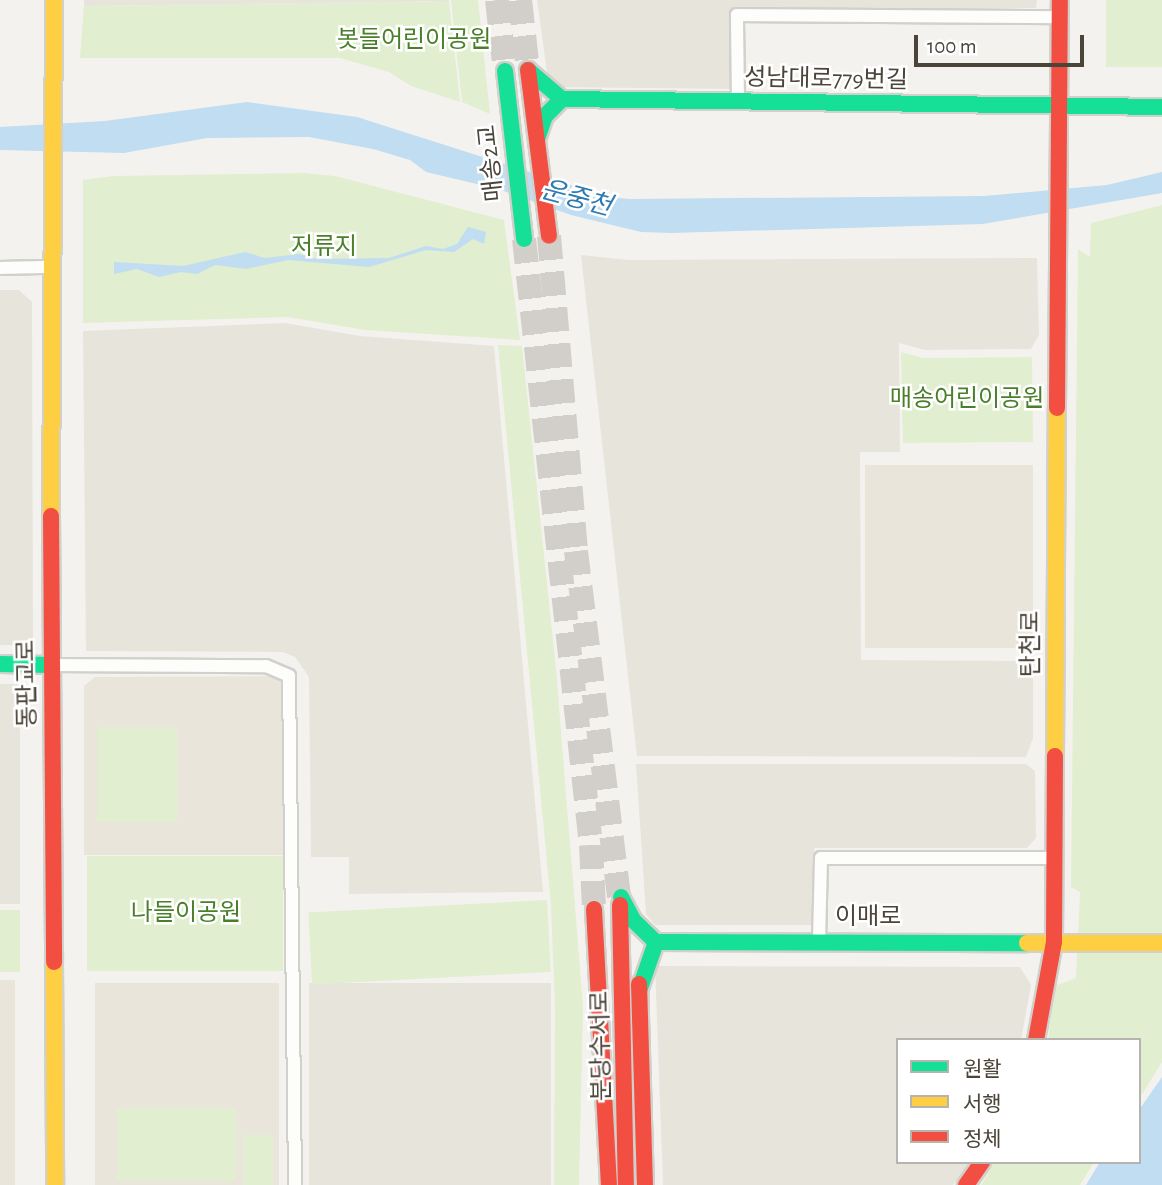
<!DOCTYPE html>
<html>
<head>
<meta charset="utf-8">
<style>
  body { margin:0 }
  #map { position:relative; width:1162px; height:1185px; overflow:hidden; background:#f4f2ee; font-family:"Alegreya Sans","Noto Sans KR",sans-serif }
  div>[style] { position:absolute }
  .residential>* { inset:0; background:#e7e4dc; transform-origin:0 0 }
  .education>* { inset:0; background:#eae5da; transform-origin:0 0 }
  .green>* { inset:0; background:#e1eecf; transform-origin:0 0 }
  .water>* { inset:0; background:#c0ddf1 }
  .highway-tunnel>* { height:24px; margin-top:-12px; transform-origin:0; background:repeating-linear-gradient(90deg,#d2cfca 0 24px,transparent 0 36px) }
  .roads { filter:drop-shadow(2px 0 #d2d0cb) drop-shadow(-2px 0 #d2d0cb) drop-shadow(0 2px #d2d0cb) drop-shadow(0 -2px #d2d0cb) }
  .street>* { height:12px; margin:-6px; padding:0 6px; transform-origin:6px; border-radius:6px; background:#fdfdfc }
  .fast>* { height:16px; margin:-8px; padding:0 8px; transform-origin:8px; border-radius:8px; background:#16e098 }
  .slow>* { height:16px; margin:-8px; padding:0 8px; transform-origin:8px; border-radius:8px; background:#ffcf43 }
  .jam>* { height:16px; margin:-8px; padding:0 8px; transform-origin:8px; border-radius:8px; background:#f24e42 }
  span { translate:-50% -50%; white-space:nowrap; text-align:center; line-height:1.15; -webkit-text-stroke:5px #fff; paint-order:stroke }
  .park-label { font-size:24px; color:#4a7f2a }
  .street-label { font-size:24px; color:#4b4439 }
  .water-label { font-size:26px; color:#2e7ab2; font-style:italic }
  .legend { position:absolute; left:896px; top:1038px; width:245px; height:126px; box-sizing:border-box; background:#fff; border:2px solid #b7b4b0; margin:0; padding:9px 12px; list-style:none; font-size:21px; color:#4b4439 }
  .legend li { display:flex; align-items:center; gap:14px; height:35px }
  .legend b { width:35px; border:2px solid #b7b4b0 }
  .scale { position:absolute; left:914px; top:35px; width:170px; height:32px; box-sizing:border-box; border:4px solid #4b4439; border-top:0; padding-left:9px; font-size:21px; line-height:24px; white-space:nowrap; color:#4b4439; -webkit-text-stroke:5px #fff; paint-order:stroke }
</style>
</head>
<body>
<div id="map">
  <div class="residential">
    <div style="clip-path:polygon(84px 0,449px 0,449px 1px,84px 6px)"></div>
    <div style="clip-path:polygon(537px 0,1037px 0,1036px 8px,743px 8px,742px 89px,549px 87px)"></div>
    <div style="clip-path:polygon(581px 255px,629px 260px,1037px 258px,1039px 335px,1031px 349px,925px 350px,899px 343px,900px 452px,860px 452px,861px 660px,1033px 661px,1033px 738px,1026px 757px,637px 756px)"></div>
    <div style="clip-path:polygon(0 290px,19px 290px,32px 302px,33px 638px,15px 645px,0 645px)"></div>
    <div style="clip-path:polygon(285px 323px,360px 336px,494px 346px,543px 892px,349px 894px,349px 857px,311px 857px,309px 677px,295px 657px,283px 652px,86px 651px,83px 331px)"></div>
    <div style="left:0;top:684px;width:20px;height:220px"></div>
    <div style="clip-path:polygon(636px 764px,1026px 764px,1035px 771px,1036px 838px,1027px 848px,814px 848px,813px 925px,655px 925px,646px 914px)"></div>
    <div style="clip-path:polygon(655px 966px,1020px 967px,1031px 985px,1021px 1040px,898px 1040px,898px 1162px,969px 1162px,953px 1185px,663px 1185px)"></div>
    <div style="left:551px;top:983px;width:202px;height:242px;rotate:90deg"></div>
  </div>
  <div class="education">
    <div style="left:865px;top:465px;width:168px;height:183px"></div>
    <div style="clip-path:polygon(281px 676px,286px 681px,289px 855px,84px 855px,84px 686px,95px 677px)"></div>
    <div style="left:0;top:980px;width:15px;height:205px"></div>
    <div style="left:95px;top:983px;width:184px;height:202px"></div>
  </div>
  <div class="green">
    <div style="clip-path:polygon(451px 0,478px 0,490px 114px,462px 102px)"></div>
    <div style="left:1106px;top:0;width:56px;height:67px"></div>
    <div style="clip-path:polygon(449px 1px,460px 102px,411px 86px,389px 72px,340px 58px,80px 58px,84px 6px)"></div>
    <div style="clip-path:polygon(305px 173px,335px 176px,504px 220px,520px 340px,365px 330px,288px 317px,83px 323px,83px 180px,113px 176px)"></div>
    <div style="clip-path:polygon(1162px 205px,1162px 1062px,1139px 1099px,1139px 1040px,1048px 1040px,1055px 986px,1076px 978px,1080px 892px,1071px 887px,1078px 249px,1090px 257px,1091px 223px)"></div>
    <div style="clip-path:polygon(498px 345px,522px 346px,556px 669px,583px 1006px,579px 1185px,554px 1185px,555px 1007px,551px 905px)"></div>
    <div style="clip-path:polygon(901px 352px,923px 358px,1032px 357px,1033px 442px,903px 443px)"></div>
    <div style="left:97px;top:727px;width:80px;height:95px"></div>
    <div style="left:283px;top:856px;width:115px;height:196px;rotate:90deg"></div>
    <div style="left:547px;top:900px;width:72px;height:239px;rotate:87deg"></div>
    <div style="left:0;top:910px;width:20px;height:62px"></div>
    <div style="left:117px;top:1108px;width:119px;height:73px"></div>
    <div style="left:243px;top:1135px;width:30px;height:50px"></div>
    <div style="clip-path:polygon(995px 1162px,1094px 1162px,1080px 1185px,981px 1185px)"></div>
  </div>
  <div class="water">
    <div style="clip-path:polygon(247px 102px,357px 117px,608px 197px,630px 199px,984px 196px,1107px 185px,1162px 172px,1162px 193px,983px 224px,671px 233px,641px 232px,571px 215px,498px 189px,426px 172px,410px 160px,373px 149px,309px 137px,207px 138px,124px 153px,0 150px,0 127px,105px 121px)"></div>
    <div style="clip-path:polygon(468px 227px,486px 232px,484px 244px,473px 239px,454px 252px,426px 250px,369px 267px,288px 260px,246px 269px,215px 265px,197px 274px,181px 272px,159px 277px,137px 269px,114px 274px,114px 262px,183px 266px,245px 252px,265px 258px,299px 254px,317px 259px,389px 258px,426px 246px,443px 249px,457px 244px)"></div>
    <div style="clip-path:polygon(1162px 1077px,1162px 1185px,1086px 1185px,1100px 1162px,1139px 1162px,1139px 1110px)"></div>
  </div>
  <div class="highway-tunnel">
    <div style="left:497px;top:0;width:71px;rotate:83.6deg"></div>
    <div style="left:520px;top:0;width:70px;rotate:83.5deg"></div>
    <div style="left:549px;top:236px;width:316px;rotate:85.1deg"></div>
    <div style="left:576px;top:551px;width:357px;rotate:82.9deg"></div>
    <div style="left:524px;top:239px;width:610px;rotate:83.69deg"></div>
    <div style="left:591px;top:845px;width:64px;rotate:87.3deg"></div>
  </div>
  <div class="roads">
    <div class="street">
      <div style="left:738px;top:101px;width:86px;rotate:-90.7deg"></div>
      <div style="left:737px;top:15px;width:323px;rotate:0.4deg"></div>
      <div style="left:0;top:268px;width:49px;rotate:-1.2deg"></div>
      <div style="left:51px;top:665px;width:215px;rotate:0.3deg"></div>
      <div style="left:266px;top:666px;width:25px;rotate:23deg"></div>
      <div style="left:289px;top:676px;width:509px;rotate:89.32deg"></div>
      <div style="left:819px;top:941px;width:83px;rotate:-88.6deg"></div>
      <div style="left:821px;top:858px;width:233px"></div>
    </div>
    <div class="fast">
      <div style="left:528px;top:70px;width:45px;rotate:40.5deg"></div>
      <div style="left:562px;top:99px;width:24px;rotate:135deg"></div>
      <div style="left:545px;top:116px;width:24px;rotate:109deg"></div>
      <div style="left:505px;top:71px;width:169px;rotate:83.5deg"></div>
      <div style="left:562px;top:99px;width:600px;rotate:0.76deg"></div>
      <div style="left:0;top:664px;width:51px;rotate:1.1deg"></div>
      <div style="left:621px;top:897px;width:26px;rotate:62deg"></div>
      <div style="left:633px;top:920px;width:32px;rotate:44deg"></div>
      <div style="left:656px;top:942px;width:49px;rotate:109.2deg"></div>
      <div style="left:656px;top:942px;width:371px;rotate:0.2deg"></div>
    </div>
    <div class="slow">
      <div style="left:51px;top:516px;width:516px;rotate:-89.67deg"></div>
      <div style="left:1055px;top:756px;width:348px;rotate:-89.7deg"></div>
      <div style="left:1027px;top:943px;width:135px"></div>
      <div style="left:54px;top:962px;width:223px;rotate:89.7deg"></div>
    </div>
    <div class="jam">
      <div style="left:528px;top:70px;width:167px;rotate:82.8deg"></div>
      <div style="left:1057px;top:408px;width:408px;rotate:-89.6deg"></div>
      <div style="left:51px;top:516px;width:446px;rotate:89.6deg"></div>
      <div style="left:620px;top:905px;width:280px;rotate:88.8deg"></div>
      <div style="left:594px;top:909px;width:276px;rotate:86.9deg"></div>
      <div style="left:639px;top:984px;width:201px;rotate:88.3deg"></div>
      <div style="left:1036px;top:1040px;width:100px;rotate:-79.6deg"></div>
      <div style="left:1054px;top:942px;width:186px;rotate:-89.7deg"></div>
      <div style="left:966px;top:1185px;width:28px;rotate:-55deg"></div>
    </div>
  </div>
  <div class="park-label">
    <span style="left:414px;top:41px">봇들어린이공원</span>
    <span style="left:324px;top:248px">저류지</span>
    <span style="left:967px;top:400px">매송어린이공원</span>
    <span style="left:186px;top:914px">나들이공원</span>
  </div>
  <div class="street-label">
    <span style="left:826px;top:80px;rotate:1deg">성남대로779번길</span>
    <span style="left:492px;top:163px;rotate:-96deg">매송2교</span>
    <span style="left:1032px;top:644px;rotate:-90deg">탄천로</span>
    <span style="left:28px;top:684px;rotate:-91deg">동판교로</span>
    <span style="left:868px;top:918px">이매로</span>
    <span style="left:602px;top:1046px;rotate:-91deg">분당수서로</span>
  </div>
  <div class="water-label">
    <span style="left:576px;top:199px;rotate:15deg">운중천</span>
  </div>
  <ul class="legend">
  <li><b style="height:9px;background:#16e098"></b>원활</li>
  <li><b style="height:9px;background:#ffcf43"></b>서행</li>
  <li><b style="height:9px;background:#f24e42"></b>정체</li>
  </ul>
  <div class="scale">100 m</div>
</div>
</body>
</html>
